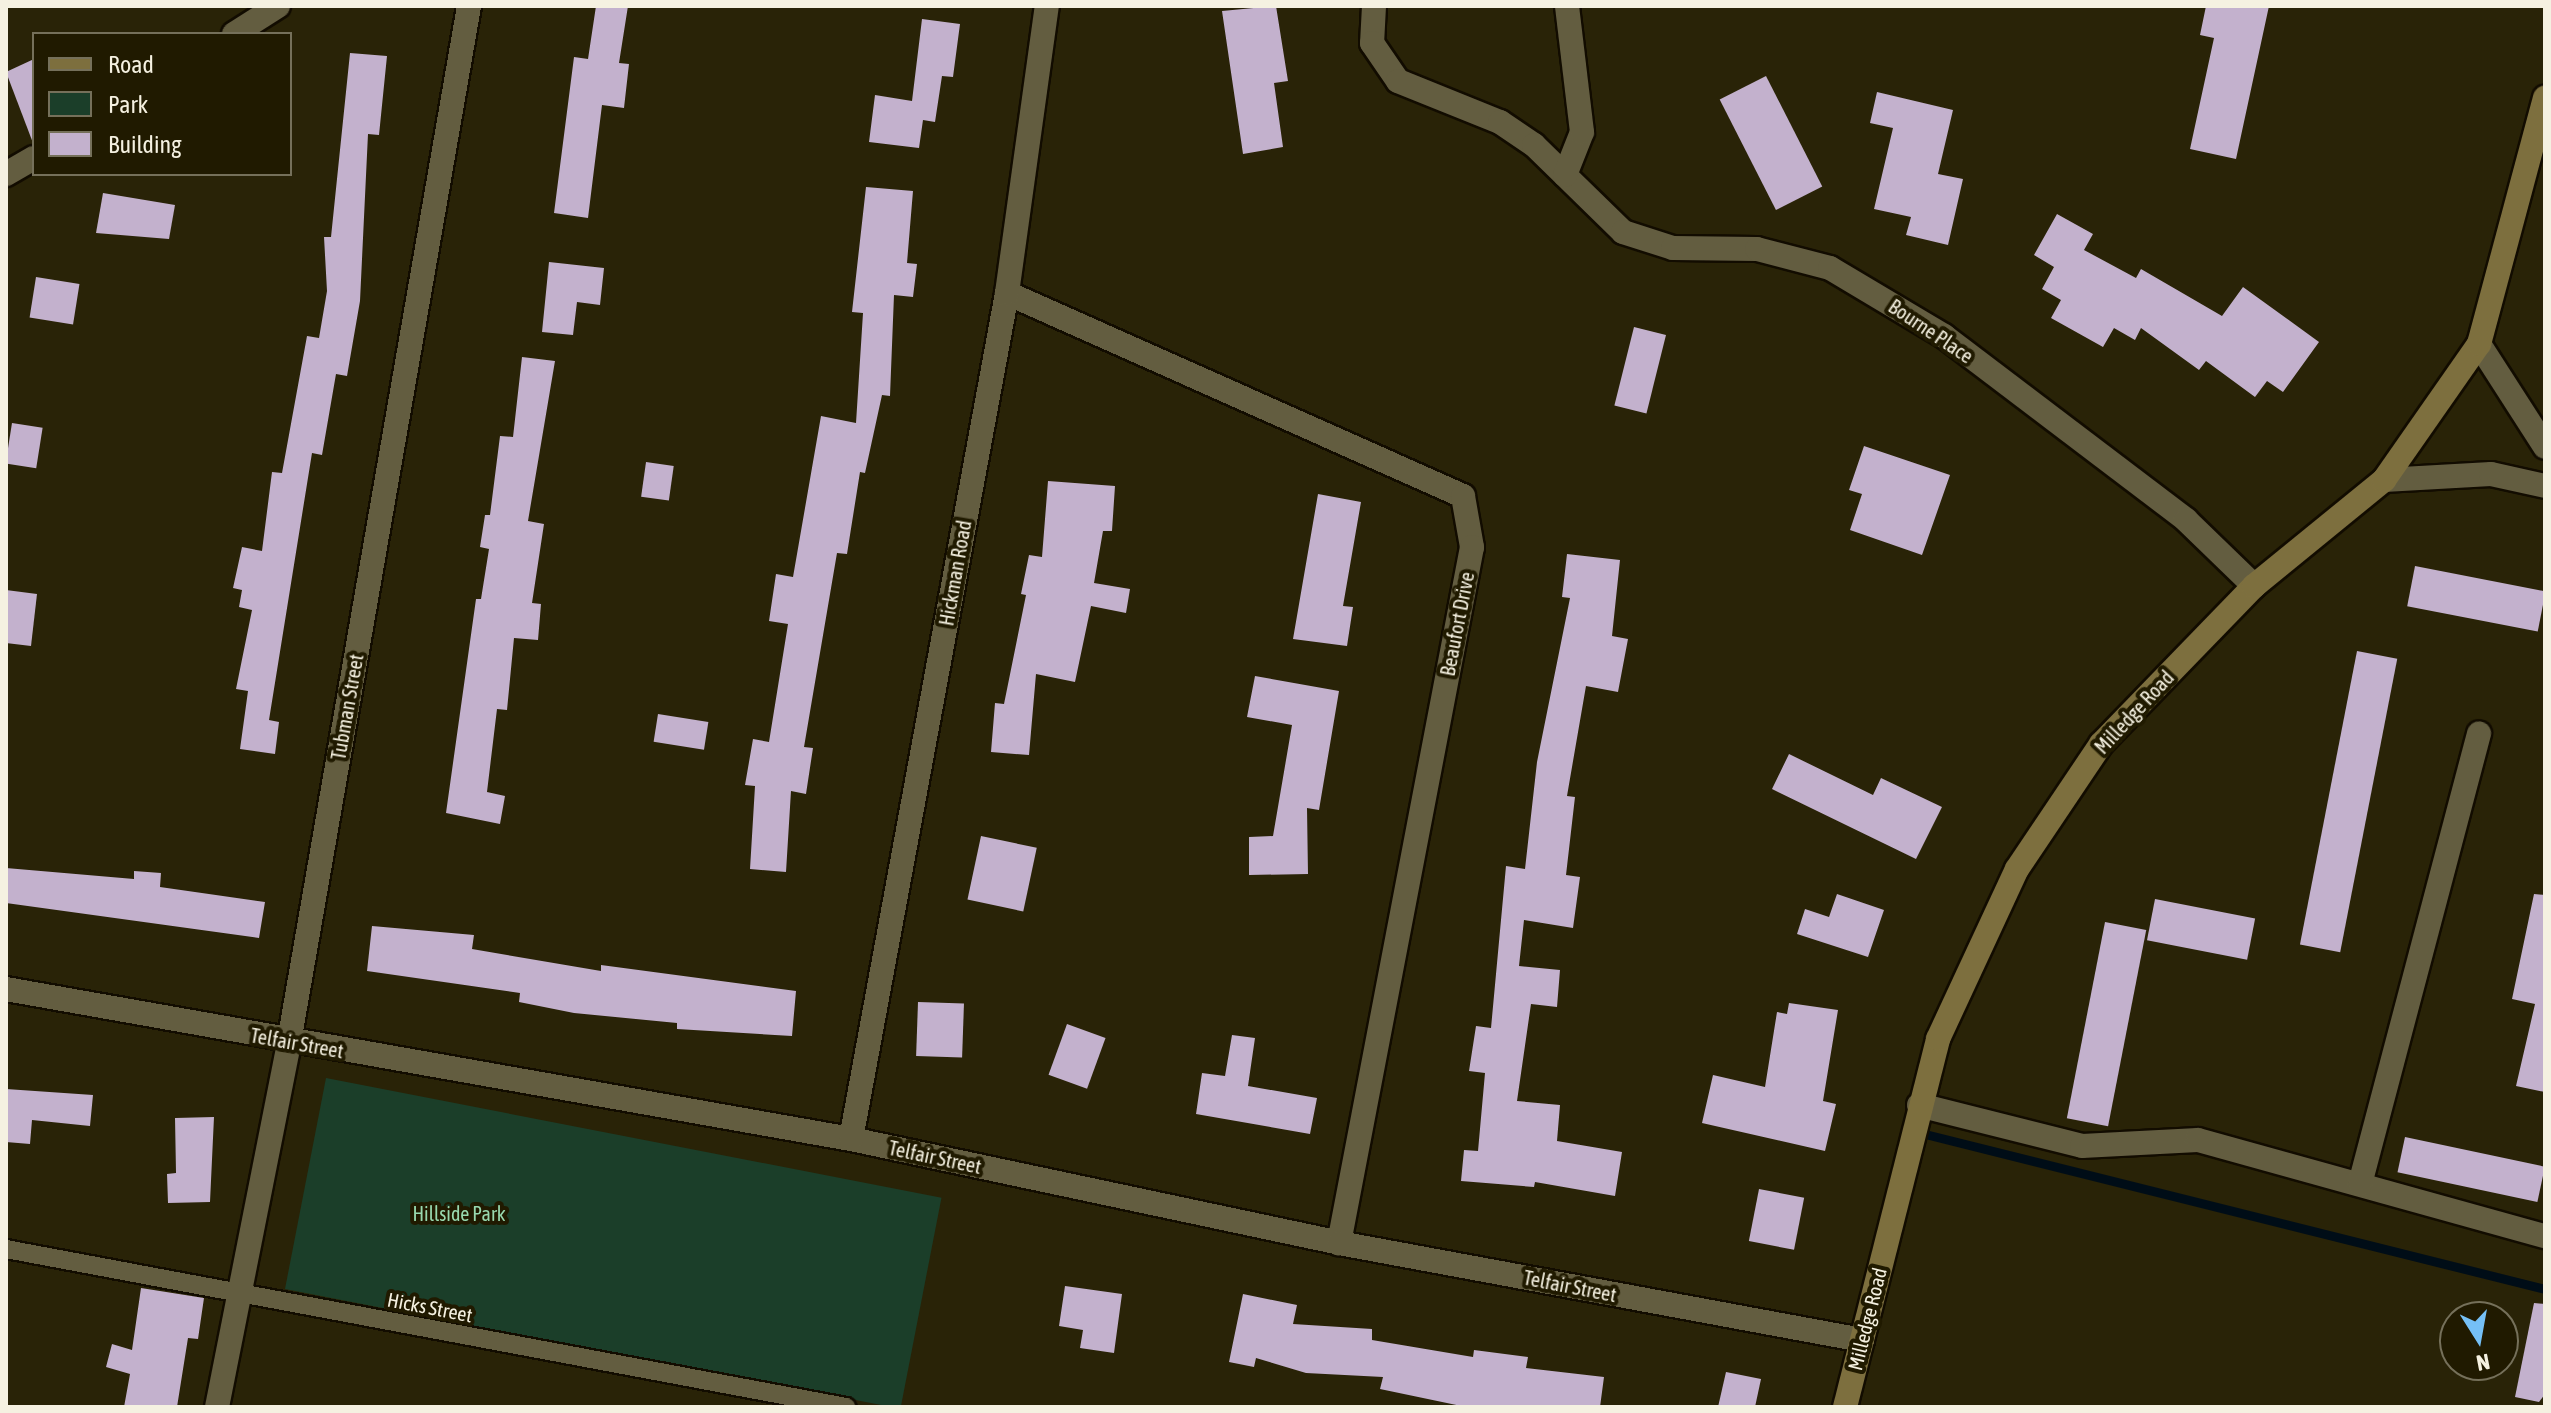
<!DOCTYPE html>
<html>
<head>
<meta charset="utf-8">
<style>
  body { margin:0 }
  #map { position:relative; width:2551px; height:1413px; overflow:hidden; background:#292307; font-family:"Asap Condensed",sans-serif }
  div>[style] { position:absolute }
  .green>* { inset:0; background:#1b3e29; transform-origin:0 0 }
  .stream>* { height:9px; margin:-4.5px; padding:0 4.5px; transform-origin:4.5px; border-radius:4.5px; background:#000d17 }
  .building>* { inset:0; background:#c3b1cd; transform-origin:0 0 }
  .roads { filter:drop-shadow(2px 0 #120c00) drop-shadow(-2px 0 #120c00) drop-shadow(0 2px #120c00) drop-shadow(0 -2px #120c00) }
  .lane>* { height:18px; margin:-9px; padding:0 9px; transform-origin:9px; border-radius:9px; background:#635d40 }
  .street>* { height:24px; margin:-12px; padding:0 12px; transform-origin:12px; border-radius:12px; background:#635d40 }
  .secondary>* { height:24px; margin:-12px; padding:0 12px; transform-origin:12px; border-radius:12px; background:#7d6f3e }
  span { translate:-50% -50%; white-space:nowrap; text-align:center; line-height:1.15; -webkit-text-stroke:8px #201a00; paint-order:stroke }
  .street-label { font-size:20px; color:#f5f1e1 }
  .park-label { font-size:20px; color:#98d9af }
  .frame { position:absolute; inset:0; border:8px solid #f5f1e1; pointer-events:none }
  .legend { position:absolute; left:32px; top:32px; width:260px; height:144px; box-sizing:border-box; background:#201a00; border:2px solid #75705a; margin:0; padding:10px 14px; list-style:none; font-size:24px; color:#f5f1e1 }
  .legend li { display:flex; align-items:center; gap:16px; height:40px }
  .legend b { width:40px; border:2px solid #75705a }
  .north { position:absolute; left:2439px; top:1301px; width:80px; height:80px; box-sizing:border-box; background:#201a00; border:2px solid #75705a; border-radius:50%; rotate:169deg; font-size:22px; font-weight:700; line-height:32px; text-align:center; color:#f5f1e1 }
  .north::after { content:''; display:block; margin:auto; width:28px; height:36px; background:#75c0f6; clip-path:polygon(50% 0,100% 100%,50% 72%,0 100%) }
</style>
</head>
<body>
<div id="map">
  <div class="green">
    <div style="left:326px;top:1078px;width:627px;height:215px;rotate:11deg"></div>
  </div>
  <div class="stream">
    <div style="left:1917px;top:1132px;width:647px;rotate:14.04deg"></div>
  </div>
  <div class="building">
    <div style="clip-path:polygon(596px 6px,628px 6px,619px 63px,629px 64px,624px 108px,602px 105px,588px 218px,554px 213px,574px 57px,588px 59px)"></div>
    <div style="clip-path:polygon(1276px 6px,1288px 81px,1274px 83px,1283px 147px,1243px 154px,1222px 11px)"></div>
    <div style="clip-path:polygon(2206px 6px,2269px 6px,2236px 159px,2190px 149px,2214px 38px,2200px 35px)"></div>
    <div style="clip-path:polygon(922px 19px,960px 24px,953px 77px,942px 76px,935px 122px,923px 120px,919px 148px,869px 142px,875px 95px,912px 101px)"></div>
    <div style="clip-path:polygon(350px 53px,387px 56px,379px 135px,368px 134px,360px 301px,347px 376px,336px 374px,322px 455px,312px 453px,269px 720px,279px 722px,275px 754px,240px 749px,248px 691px,236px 689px,252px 610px,239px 607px,242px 590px,233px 588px,242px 547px,262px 551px,272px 472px,282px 473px,307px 336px,319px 338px,327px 291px,324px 237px,331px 237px)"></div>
    <div style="clip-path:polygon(34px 59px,34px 143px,33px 143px,6px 72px)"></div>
    <div style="left:1766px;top:76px;width:124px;height:52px;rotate:63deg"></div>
    <div style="clip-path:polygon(1877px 92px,1953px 110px,1938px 174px,1963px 179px,1948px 245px,1906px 235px,1911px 217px,1874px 209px,1893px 128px,1870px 123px)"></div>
    <div style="clip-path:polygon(866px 187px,913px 191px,907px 263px,917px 264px,913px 297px,894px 295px,890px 396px,882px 395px,865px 473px,860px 472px,847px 554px,837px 553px,804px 747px,813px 748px,806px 794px,791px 791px,786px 872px,750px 869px,755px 786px,745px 785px,753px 739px,769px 742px,788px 624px,769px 621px,776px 574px,793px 577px,821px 416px,856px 423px,863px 313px,852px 312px)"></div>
    <div style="clip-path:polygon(103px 193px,175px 205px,169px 239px,96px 233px)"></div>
    <div style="clip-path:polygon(2057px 214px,2093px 234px,2084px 250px,2136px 278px,2141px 269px,2222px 316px,2243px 287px,2319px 342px,2283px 392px,2267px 381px,2255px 397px,2206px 361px,2199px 370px,2141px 328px,2135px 340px,2114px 328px,2103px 347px,2051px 318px,2061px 300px,2042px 289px,2054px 267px,2034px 255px)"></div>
    <div style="clip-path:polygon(549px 262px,604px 268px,600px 305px,577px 302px,573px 335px,542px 332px)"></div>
    <div style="left:36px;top:277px;width:44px;height:41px;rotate:9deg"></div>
    <div style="left:1634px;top:327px;width:33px;height:81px;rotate:14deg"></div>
    <div style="clip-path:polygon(522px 357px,555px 361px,528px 521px,544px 524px,532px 603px,541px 604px,538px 640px,514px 638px,507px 710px,497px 709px,487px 792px,505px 796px,500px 824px,446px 813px,476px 599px,481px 599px,489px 549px,480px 547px,485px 515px,490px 515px,500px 436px,513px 437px)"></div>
    <div style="left:12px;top:423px;width:31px;height:41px;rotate:9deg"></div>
    <div style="clip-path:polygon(1864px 446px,1950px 475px,1922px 555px,1850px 530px,1862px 494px,1849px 490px)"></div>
    <div style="left:646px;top:462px;width:28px;height:35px;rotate:8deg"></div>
    <div style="clip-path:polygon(1048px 481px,1115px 486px,1112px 531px,1103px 531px,1094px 583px,1130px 589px,1126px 613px,1091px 606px,1075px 682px,1036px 674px,1029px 755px,991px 752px,995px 703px,1004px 704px,1026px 595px,1021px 594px,1029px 555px,1042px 557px)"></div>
    <div style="clip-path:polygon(1318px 494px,1361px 502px,1343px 606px,1353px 607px,1347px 646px,1293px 639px)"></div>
    <div style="clip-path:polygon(1567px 554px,1620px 560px,1612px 636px,1628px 639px,1618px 692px,1586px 686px,1567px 796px,1575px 797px,1566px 875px,1580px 877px,1573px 928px,1524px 920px,1519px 966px,1560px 970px,1557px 1007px,1531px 1004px,1517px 1101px,1560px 1105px,1557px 1141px,1622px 1152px,1615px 1196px,1535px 1182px,1534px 1187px,1461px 1181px,1464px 1150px,1478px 1151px,1485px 1073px,1469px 1071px,1476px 1026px,1491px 1028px,1506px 866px,1525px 869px,1537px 762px,1570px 598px,1562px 597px)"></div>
    <div style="left:2415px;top:566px;width:133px;height:41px;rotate:11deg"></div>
    <div style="clip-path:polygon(6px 590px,37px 594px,31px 646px,6px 643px)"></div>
    <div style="left:2357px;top:651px;width:41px;height:299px;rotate:11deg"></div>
    <div style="clip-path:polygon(1255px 676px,1339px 691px,1319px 810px,1307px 808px,1308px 874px,1249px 875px,1249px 837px,1273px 836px,1292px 725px,1247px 717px)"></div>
    <div style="left:658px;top:714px;width:51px;height:28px;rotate:9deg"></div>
    <div style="clip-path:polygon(1789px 754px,1873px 795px,1881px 778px,1942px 807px,1916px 859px,1772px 789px)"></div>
    <div style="left:981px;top:836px;width:57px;height:65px;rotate:12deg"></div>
    <div style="clip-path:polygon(6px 868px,134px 879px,134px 871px,161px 873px,160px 887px,265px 902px,259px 938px,6px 903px)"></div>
    <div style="clip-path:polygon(1837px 894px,1884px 910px,1868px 957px,1797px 934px,1805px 909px,1829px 917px)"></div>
    <div style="clip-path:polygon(2534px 894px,2545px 895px,2545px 1092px,2516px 1086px,2535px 1004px,2512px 999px)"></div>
    <div style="left:2155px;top:899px;width:102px;height:42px;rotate:11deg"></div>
    <div style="left:2105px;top:922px;width:42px;height:200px;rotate:11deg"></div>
    <div style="clip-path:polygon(372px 926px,474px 935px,472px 949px,601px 971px,601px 965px,796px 991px,792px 1036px,677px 1029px,677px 1023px,574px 1013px,519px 1002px,520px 993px,367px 971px)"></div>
    <div style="left:918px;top:1002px;width:46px;height:54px;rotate:2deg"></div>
    <div style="clip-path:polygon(1789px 1003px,1838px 1010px,1823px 1101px,1836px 1104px,1825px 1151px,1702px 1123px,1713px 1075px,1765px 1087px,1777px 1012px,1787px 1014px)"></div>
    <div style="left:1067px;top:1024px;width:41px;height:54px;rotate:20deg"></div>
    <div style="clip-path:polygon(1232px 1035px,1255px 1038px,1248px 1086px,1317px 1098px,1310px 1134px,1196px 1114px,1202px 1073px,1225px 1076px)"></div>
    <div style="clip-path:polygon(6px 1089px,93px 1095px,90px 1126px,32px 1120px,30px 1144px,6px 1142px)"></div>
    <div style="clip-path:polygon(214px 1117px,210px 1202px,168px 1203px,167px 1174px,176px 1173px,175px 1118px)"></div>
    <div style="left:2405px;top:1137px;width:143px;height:36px;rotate:12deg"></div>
    <div style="left:1759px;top:1189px;width:46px;height:53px;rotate:11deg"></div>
    <div style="clip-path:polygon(1065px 1286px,1122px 1294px,1114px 1353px,1080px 1348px,1083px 1330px,1059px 1326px)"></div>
    <div style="clip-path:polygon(141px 1288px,204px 1298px,198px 1339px,188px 1338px,177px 1407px,124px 1407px,130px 1374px,106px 1367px,112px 1344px,132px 1350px)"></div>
    <div style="clip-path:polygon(1243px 1294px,1297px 1305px,1293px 1324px,1372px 1329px,1372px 1340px,1473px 1357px,1474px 1350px,1528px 1357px,1526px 1368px,1604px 1377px,1600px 1407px,1466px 1407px,1380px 1389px,1383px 1377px,1306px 1373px,1256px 1358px,1254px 1367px,1229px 1362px)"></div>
    <div style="clip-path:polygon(2534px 1303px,2545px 1304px,2545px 1394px,2539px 1402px,2515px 1397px)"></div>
    <div style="clip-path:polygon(1726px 1372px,1761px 1379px,1755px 1407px,1718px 1407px)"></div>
  </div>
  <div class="roads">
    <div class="lane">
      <div style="left:6px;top:1249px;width:855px;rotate:10.65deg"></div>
    </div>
    <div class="street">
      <div style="left:1374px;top:6px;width:37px;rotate:93deg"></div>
      <div style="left:1372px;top:43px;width:46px;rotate:55.6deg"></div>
      <div style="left:1398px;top:81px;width:110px;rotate:21.9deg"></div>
      <div style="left:1500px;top:122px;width:41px;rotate:34.1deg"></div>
      <div style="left:1534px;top:145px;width:124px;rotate:44.3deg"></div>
      <div style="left:1623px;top:232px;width:52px;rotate:17.7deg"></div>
      <div style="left:1673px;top:248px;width:84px;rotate:0.7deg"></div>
      <div style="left:1757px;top:249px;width:75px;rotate:14.6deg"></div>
      <div style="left:1830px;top:268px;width:133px;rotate:30.8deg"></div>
      <div style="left:1944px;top:336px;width:304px;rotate:37.2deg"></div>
      <div style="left:2186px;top:520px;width:95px;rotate:44.1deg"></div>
      <div style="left:234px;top:34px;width:52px;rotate:-32.5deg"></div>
      <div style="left:6px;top:174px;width:32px;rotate:-30deg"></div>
      <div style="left:1565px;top:175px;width:46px;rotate:-68.4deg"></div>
      <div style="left:1582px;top:132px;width:127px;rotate:-96.8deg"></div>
      <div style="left:1007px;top:293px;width:499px;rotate:24deg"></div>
      <div style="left:1463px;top:496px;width:52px;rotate:80deg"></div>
      <div style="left:1472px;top:547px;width:709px;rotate:100.82deg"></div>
      <div style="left:2479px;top:344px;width:122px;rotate:57.3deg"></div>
      <div style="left:2384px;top:480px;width:107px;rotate:-3.2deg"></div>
      <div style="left:2491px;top:474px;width:55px;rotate:12.5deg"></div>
      <div style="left:6px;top:989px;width:858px;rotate:10.07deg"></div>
      <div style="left:851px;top:1139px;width:499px;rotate:12deg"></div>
      <div style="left:1339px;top:1243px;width:532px;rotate:10.51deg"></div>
      <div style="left:1919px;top:1105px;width:168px;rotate:14.1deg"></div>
      <div style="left:2082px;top:1146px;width:116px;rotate:-3deg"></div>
      <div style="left:2198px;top:1140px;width:360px;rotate:15.5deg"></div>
      <div style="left:851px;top:1139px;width:860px;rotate:-79.55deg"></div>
      <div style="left:1007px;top:293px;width:290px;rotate:-82.1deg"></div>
      <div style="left:2360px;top:1184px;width:466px;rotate:-75.2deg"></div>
      <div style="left:217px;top:1407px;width:372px;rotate:-78.8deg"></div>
      <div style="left:289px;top:1042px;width:1052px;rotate:-80.14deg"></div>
    </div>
    <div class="secondary">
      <div style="left:1845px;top:1407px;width:380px;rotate:-75.8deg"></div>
      <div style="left:1938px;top:1039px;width:187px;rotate:-65.1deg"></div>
      <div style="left:2017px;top:869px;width:151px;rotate:-56.1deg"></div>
      <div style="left:2101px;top:744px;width:220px;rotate:-45.9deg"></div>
      <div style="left:2254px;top:586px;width:168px;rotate:-39.2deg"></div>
      <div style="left:2384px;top:480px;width:166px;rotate:-55.1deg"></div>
      <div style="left:2479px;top:344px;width:255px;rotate:-75deg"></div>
    </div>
  </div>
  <div class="street-label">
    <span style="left:1931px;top:331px;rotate:34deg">Bourne Place</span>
    <span style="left:955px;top:573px;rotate:-80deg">Hickman Road</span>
    <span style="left:1457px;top:624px;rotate:-79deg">Beaufort Drive</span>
    <span style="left:347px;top:707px;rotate:-80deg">Tubman Street</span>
    <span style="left:2134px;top:712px;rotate:-47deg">Milledge Road</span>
    <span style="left:297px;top:1043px;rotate:10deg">Telfair Street</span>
    <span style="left:935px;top:1157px;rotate:12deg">Telfair Street</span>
    <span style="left:1570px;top:1286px;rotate:11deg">Telfair Street</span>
    <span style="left:430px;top:1307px;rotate:11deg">Hicks Street</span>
    <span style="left:1867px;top:1319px;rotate:-76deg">Milledge Road</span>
  </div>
  <div class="park-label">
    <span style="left:459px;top:1213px">Hillside Park</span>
  </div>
  <div class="frame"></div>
  <ul class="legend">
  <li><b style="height:10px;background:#7d6f3e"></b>Road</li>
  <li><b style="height:22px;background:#1b3e29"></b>Park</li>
  <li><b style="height:22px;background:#c3b1cd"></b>Building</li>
  </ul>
  <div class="north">N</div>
</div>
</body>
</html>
